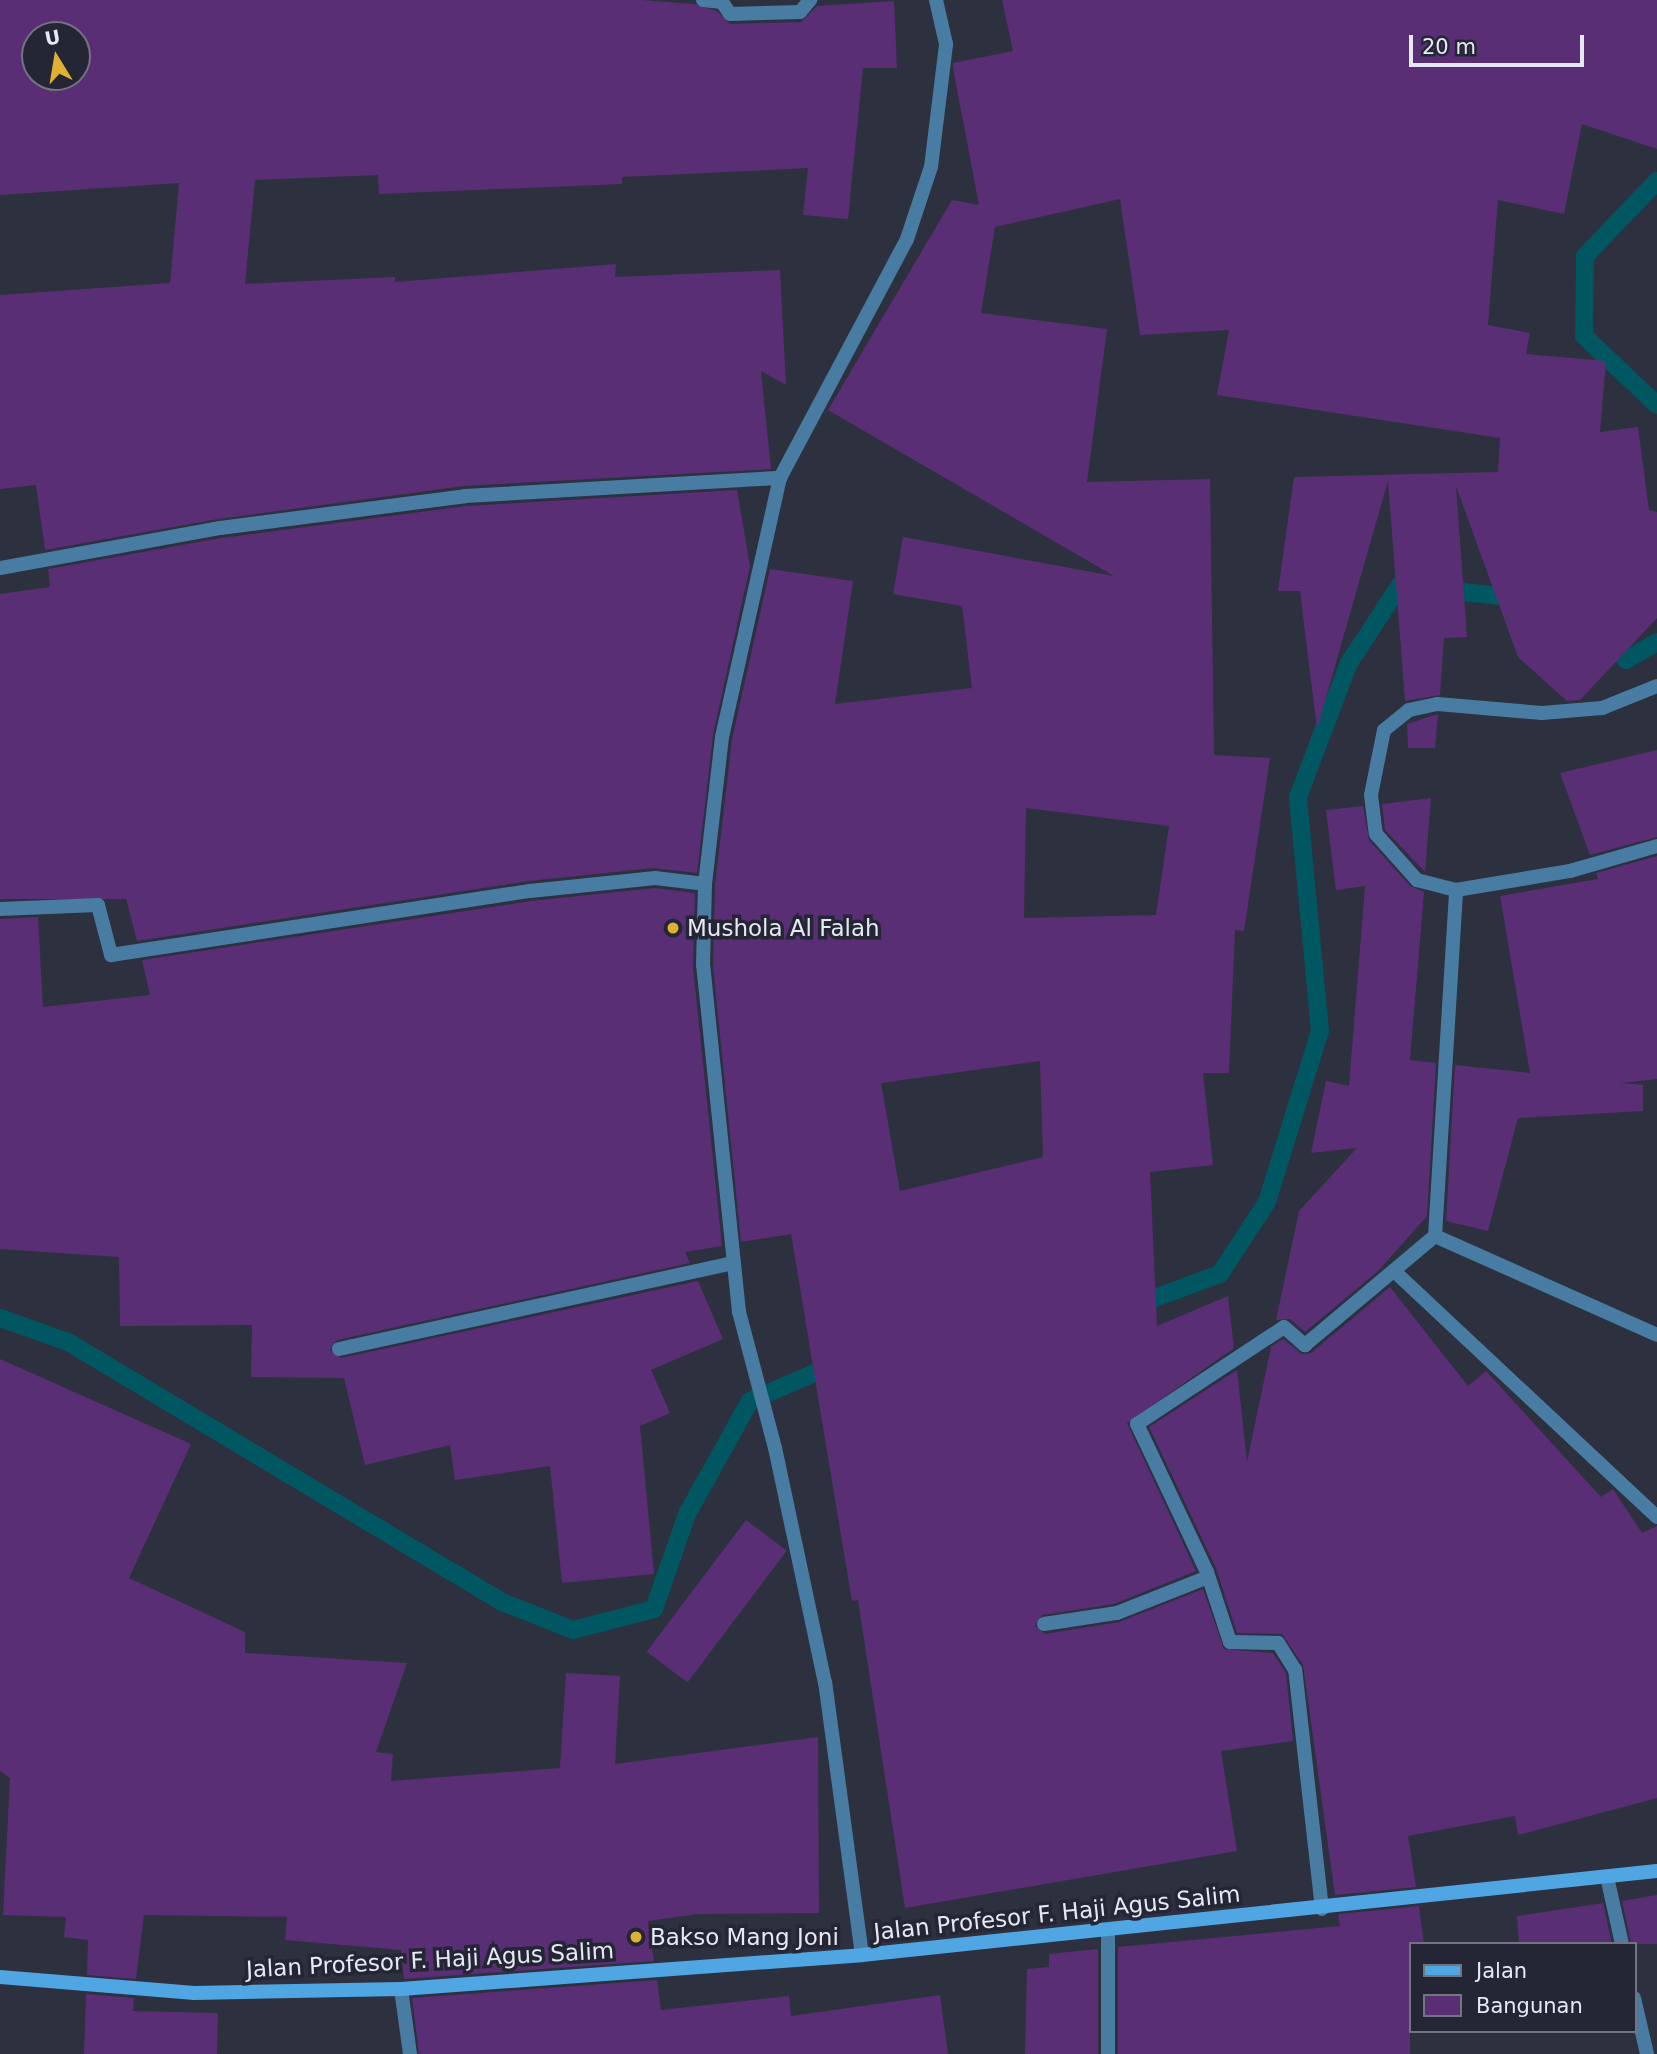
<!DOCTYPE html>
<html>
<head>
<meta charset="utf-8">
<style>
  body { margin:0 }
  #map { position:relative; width:1657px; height:2054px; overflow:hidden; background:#2d303f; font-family:"DejaVu Sans",sans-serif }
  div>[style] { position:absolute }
  .stream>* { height:18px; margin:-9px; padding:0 9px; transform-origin:9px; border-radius:9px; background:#005661 }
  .building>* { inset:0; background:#5a2e74; transform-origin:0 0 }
  .minor>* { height:14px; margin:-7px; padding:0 7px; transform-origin:7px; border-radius:7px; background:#497ca3 }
  .secondary>* { height:14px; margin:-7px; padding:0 7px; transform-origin:7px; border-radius:7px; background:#50a5e3 }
  .dots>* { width:19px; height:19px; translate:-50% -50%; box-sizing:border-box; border:4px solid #242635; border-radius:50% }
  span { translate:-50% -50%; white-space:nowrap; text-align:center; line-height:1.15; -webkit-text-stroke:7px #242635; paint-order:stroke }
  .poi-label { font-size:23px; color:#e6e8f2 }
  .left { translate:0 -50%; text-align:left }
  .street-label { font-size:23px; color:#e6e8f2 }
  .legend { position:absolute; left:1409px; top:1942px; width:228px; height:91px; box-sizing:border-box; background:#242635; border:2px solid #727481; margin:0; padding:9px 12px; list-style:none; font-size:21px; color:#e6e8f2 }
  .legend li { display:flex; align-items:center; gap:14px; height:35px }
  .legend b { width:35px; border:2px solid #727481 }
  .north { position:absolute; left:21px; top:21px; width:70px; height:70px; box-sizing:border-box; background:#242635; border:2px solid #727481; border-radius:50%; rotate:349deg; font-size:19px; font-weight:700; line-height:28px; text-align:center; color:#e6e8f2 }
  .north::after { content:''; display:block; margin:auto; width:24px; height:32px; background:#deb133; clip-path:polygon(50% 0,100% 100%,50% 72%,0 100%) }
  .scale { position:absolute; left:1409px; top:35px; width:175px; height:32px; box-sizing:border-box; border:4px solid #e6e8f2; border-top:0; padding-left:9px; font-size:21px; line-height:24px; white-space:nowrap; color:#e6e8f2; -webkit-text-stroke:5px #242635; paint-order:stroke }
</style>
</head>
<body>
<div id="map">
  <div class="stream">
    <div style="left:1657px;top:181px;width:104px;rotate:133.8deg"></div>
    <div style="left:1585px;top:256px;width:80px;rotate:90.7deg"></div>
    <div style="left:1584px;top:336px;width:100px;rotate:43.4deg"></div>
    <div style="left:1607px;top:637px;width:30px;rotate:50deg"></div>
    <div style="left:1626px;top:660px;width:36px;rotate:-30deg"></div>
    <div style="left:1136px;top:1305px;width:90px;rotate:-20.3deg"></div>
    <div style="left:1220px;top:1274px;width:86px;rotate:-56.9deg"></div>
    <div style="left:1267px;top:1202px;width:179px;rotate:-72.8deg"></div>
    <div style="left:1320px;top:1031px;width:235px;rotate:-95.4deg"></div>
    <div style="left:1298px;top:797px;width:143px;rotate:-69.2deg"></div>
    <div style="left:1349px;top:663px;width:93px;rotate:-56.8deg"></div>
    <div style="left:1400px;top:585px;width:119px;rotate:6.3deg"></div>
    <div style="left:0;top:1318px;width:72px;rotate:19.4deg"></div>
    <div style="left:68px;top:1342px;width:506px;rotate:30.92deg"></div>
    <div style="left:502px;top:1602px;width:76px;rotate:21.5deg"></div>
    <div style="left:573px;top:1630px;width:84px;rotate:-14.5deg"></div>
    <div style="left:654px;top:1609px;width:101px;rotate:-70.8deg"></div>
    <div style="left:687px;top:1514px;width:129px;rotate:-60.9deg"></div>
    <div style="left:750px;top:1401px;width:93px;rotate:-23.5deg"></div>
  </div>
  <div class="building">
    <div style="clip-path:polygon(evenodd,0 0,642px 0,694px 4px,717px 11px,730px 24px,801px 22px,817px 6px,894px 1px,897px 68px,863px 68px,848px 219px,803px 215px,808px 168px,622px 177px,622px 184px,379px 194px,378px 175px,255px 180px,245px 284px,395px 277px,395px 282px,616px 264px,615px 277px,780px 270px,786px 385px,761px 371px,771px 469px,464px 486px,218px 519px,45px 550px,36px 485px,0 489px,0 295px,170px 283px,179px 183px,0 195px,0 0,35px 35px,77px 35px,77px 77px,35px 77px,35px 35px)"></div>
    <div style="clip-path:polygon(evenodd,1002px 0,1657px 0,1657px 149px,1582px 124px,1564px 214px,1498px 200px,1488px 325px,1530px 333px,1526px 354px,1606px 361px,1600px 432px,1638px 427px,1649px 510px,1657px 512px,1657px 618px,1580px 700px,1567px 701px,1518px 657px,1456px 486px,1467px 637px,1444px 638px,1440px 695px,1405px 701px,1388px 481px,1317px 729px,1300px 591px,1278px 591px,1294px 477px,1498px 472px,1500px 438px,1217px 395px,1229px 330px,1140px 335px,1120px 199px,995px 227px,981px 313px,1107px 329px,1087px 482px,1210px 479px,1214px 755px,1270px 758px,1244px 931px,1235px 930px,1229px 1073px,1203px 1073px,1213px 1165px,1150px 1172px,1157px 1326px,1228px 1296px,1234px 1348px,1127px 1423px,1196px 1571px,1114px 1604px,1042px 1615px,1035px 1626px,1045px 1634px,1119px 1622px,1203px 1589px,1224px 1649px,1273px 1653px,1286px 1673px,1293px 1741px,1221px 1751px,1237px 1851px,905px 1908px,858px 1600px,852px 1601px,791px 1234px,741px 1242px,713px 966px,715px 885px,732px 739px,770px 569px,853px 581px,835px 704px,972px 688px,962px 606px,893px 594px,903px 537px,1114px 576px,828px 410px,952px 200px,979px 205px,953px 68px,953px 63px,1013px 51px,1002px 0,1026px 808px,1169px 826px,1156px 915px,1024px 918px,1026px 808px,1002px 0,1040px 1061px,1043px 1157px,900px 1191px,881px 1083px,1040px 1061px)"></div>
    <div style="clip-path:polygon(737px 490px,750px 566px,713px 735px,697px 873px,654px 868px,529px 881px,137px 941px,126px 899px,0 899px,0 594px,50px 587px,48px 569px,221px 538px,466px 506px)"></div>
    <div style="clip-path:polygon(1438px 714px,1435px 748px,1408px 748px,1407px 724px)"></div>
    <div style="clip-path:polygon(1657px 750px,1657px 837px,1590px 855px,1560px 773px)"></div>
    <div style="clip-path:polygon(1431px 798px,1425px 872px,1385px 830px,1382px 804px)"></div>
    <div style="clip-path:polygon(1363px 806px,1369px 840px,1410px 886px,1424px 892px,1410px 1060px,1436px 1063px,1427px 1216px,1378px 1271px,1305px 1332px,1290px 1319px,1276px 1320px,1299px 1211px,1357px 1148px,1311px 1153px,1326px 1081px,1349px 1086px,1365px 886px,1336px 890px,1326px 810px)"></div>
    <div style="clip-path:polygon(1657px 856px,1657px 1079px,1621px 1083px,1643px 1085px,1643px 1111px,1518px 1118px,1488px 1231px,1446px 1221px,1455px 1065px,1530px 1073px,1500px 896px,1598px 879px,1596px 873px)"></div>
    <div style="clip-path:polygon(655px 888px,695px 893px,693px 967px,722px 1246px,685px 1252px,690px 1263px,337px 1340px,330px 1350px,341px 1358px,698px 1281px,723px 1339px,651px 1370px,670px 1413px,640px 1426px,654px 1574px,562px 1583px,550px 1466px,455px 1480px,450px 1445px,365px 1465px,344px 1378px,251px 1377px,252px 1325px,120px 1326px,119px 1257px,0 1249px,0 919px,38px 917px,43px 1007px,150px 995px,142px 960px,531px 901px)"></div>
    <div style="clip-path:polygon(1390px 1287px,1468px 1386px,1486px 1371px,1601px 1497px,1613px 1489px,1642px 1533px,1657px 1526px,1657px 1798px,1518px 1835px,1515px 1816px,1408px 1836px,1416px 1887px,1335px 1895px,1303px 1665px,1282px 1634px,1237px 1633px,1216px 1568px,1149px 1427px,1237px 1370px,1247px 1462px,1271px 1347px,1283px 1339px,1302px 1354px,1311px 1353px)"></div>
    <div style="clip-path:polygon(0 1359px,191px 1444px,129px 1578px,245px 1632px,245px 1653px,407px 1663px,376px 1752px,393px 1754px,391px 1781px,560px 1768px,566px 1673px,620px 1676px,615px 1764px,818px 1737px,819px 1913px,698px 1914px,648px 1921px,654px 1961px,404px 1979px,401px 1950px,285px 1940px,287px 1917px,144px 1915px,136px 1979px,87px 1975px,88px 1940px,64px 1937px,66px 1917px,3px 1915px,10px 1778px,0 1771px)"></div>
    <div style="left:746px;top:1520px;width:51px;height:165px;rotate:37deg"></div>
    <div style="clip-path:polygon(1657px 1895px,1657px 1944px,1631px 1944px,1622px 1901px)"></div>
    <div style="clip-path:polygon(1603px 1903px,1612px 1944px,1519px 1944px,1517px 1916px)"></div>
    <div style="clip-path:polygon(1419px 1906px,1424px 1944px,1410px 1944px,1410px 2054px,1118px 2054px,1118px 1947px,1340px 1926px,1338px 1914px)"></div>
    <div style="clip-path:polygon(1098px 1949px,1098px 2054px,1025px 2054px,1027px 1969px,1049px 1967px,1049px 1954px)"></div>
    <div style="clip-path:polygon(657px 1980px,661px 2010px,789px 1996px,791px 2016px,940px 1995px,948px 2054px,419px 2054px,412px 1998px)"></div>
    <div style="clip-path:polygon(86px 1994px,134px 1998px,133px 2011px,218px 2013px,217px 2054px,84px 2054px)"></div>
  </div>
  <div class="minor">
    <div style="left:703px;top:0;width:19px;rotate:6deg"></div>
    <div style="left:722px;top:2px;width:14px;rotate:56deg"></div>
    <div style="left:730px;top:14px;width:70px;rotate:-1.6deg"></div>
    <div style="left:800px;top:12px;width:16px;rotate:-50deg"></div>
    <div style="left:0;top:568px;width:224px;rotate:-10.3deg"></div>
    <div style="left:220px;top:528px;width:247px;rotate:-7.4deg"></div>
    <div style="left:465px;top:496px;width:316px;rotate:-3.3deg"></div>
    <div style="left:1657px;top:686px;width:59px;rotate:158.2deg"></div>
    <div style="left:1602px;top:708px;width:60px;rotate:175.2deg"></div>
    <div style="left:1542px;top:713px;width:105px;rotate:-175.1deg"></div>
    <div style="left:1437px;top:704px;width:29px;rotate:168deg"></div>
    <div style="left:1409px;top:710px;width:32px;rotate:141deg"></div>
    <div style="left:1384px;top:730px;width:66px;rotate:101.3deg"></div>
    <div style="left:1371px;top:795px;width:39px;rotate:83deg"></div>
    <div style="left:1376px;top:834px;width:62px;rotate:48.3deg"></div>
    <div style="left:1417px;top:880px;width:40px;rotate:14.4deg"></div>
    <div style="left:1456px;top:890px;width:116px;rotate:-9.5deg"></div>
    <div style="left:1570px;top:871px;width:91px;rotate:-16deg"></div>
    <div style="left:0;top:909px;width:98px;rotate:-2.3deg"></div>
    <div style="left:98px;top:905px;width:52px;rotate:75.4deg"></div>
    <div style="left:111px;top:955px;width:424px;rotate:-8.7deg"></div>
    <div style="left:530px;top:891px;width:126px;rotate:-5.9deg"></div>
    <div style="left:655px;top:878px;width:50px;rotate:6.8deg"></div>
    <div style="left:1435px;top:1236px;width:243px;rotate:24deg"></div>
    <div style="left:1394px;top:1271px;width:360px;rotate:43.1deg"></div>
    <div style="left:339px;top:1349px;width:404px;rotate:-12.3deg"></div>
    <div style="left:1044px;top:1624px;width:74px;rotate:-8.6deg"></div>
    <div style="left:1117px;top:1613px;width:98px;rotate:-21.6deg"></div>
    <div style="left:1607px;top:1877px;width:69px;rotate:77.4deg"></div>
    <div style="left:1322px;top:1909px;width:241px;rotate:-96.4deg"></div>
    <div style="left:1295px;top:1670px;width:32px;rotate:-122deg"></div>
    <div style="left:1278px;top:1643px;width:48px;rotate:-178.8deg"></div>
    <div style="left:1230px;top:1642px;width:74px;rotate:-108.2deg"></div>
    <div style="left:1207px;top:1572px;width:164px;rotate:-115.3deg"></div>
    <div style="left:1137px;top:1424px;width:176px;rotate:-33.4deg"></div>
    <div style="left:1284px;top:1327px;width:28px;rotate:41deg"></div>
    <div style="left:1305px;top:1345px;width:170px;rotate:-40deg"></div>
    <div style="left:1435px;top:1236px;width:347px;rotate:-86.5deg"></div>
    <div style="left:862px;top:1955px;width:275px;rotate:-97.7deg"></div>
    <div style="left:825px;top:1683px;width:240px;rotate:-102deg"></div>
    <div style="left:775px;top:1448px;width:141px;rotate:-104.8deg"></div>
    <div style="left:739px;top:1312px;width:348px;rotate:-95.9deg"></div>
    <div style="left:703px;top:966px;width:82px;rotate:-88.6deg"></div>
    <div style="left:705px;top:884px;width:148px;rotate:-83.4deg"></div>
    <div style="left:722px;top:737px;width:265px;rotate:-77.4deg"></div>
    <div style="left:780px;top:478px;width:271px;rotate:-62deg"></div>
    <div style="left:907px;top:239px;width:76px;rotate:-71.6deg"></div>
    <div style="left:931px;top:167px;width:124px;rotate:-83deg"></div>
    <div style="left:946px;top:44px;width:45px;rotate:-102.8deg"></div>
    <div style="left:401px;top:1989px;width:66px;rotate:82.1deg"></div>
    <div style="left:1634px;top:1998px;width:57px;rotate:76.9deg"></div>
    <div style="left:1108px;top:2054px;width:123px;rotate:-90deg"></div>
  </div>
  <div class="secondary">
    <div style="left:0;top:1977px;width:195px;rotate:4.7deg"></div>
    <div style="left:194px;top:1993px;width:207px;rotate:-1.1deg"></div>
    <div style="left:401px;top:1989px;width:462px;rotate:-4.2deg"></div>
    <div style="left:862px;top:1955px;width:799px;rotate:-6.03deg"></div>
  </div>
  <div class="dots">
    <div style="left:673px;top:928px;background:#deb133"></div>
    <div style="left:636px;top:1937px;background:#deb133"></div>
  </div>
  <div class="poi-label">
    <span class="left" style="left:687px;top:928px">Mushola Al Falah</span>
    <span class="left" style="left:650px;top:1937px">Bakso Mang Joni</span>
  </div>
  <div class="street-label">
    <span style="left:1057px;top:1913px;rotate:-6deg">Jalan Profesor F. Haji Agus Salim</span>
    <span style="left:430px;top:1960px;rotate:-3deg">Jalan Profesor F. Haji Agus Salim</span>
  </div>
  <ul class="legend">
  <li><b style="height:9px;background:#50a5e3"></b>Jalan</li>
  <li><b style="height:19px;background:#5a2e74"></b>Bangunan</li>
  </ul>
  <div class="north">U</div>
  <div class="scale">20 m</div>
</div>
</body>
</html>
